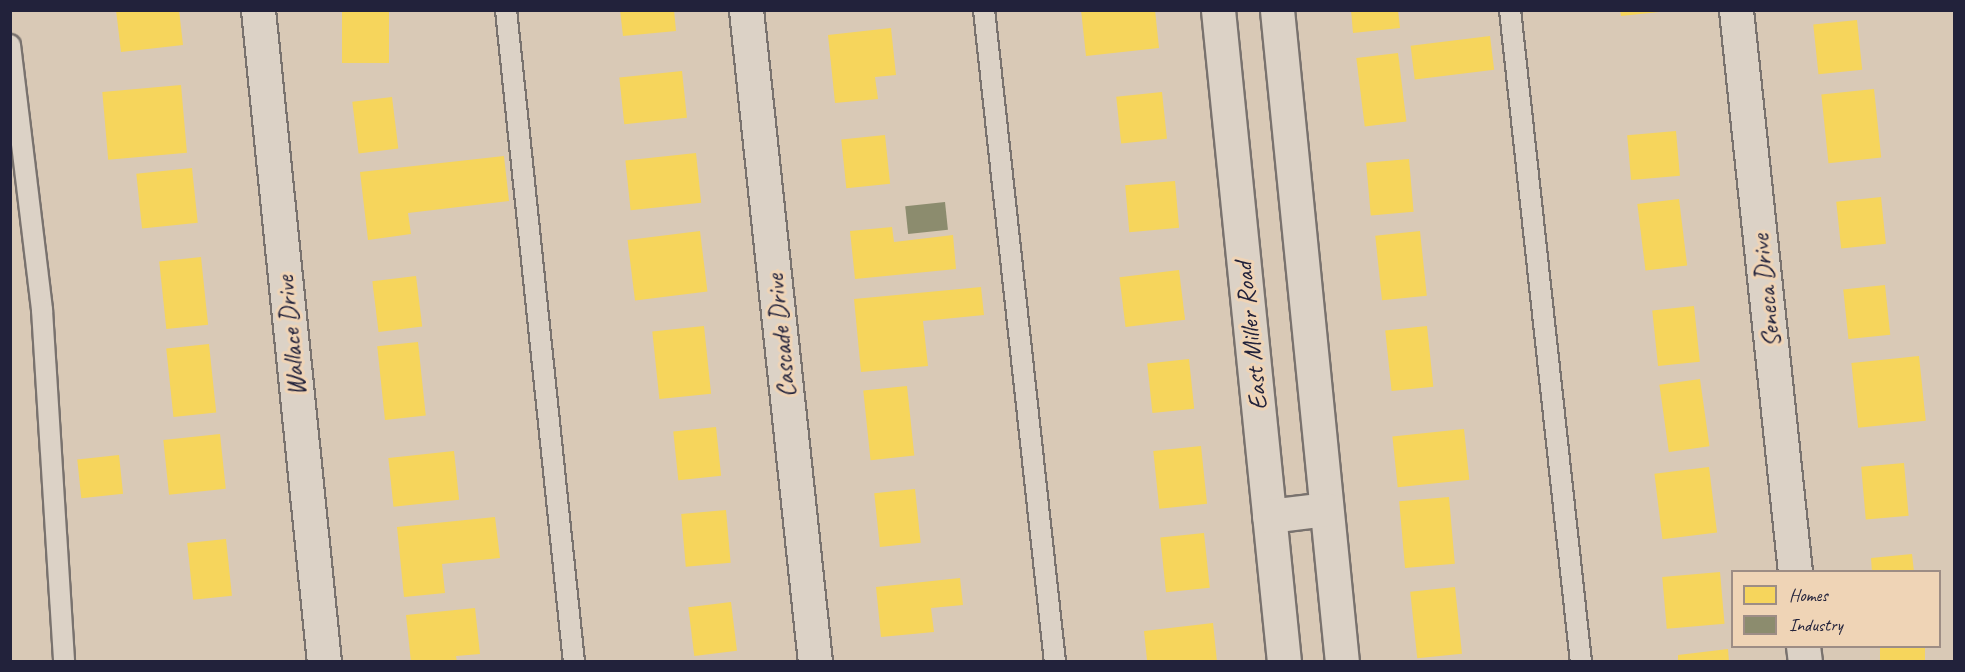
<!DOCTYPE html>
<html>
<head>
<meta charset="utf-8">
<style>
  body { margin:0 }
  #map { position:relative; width:1965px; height:672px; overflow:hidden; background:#d9c9b6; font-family:Caveat,sans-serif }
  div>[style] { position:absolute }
  .homes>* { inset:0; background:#f6d55c; transform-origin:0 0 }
  .industry>* { inset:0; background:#8c8c6e; transform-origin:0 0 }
  .roads { filter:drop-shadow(2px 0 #79726e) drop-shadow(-2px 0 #79726e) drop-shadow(0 2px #79726e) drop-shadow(0 -2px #79726e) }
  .service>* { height:20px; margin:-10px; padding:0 10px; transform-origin:10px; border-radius:10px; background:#dcd2c6 }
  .minor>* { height:33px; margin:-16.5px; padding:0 16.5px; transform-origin:16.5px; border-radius:16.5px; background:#dcd2c6 }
  .secondary>* { height:33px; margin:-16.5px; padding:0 16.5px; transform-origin:16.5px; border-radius:16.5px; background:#dcd2c6 }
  span { translate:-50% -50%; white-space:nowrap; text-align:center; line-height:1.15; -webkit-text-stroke:6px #efd4b6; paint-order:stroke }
  .street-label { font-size:26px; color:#22223b }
  .frame { position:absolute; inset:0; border:12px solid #22223b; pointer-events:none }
  .legend { position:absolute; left:1731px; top:570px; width:210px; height:78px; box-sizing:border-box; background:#efd4b6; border:2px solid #9d8d85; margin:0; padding:8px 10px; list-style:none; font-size:18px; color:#22223b }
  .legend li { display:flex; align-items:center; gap:12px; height:30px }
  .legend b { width:30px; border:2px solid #9d8d85 }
</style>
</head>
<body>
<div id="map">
  <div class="homes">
    <div style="clip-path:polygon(116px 10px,179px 10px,183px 45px,121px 52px)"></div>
    <div style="left:342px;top:10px;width:47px;height:53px"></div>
    <div style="clip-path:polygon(620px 10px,674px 10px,676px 31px,623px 36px)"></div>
    <div style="clip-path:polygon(1081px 10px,1155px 10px,1159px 48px,1086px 56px)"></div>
    <div style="clip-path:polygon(1351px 10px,1398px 10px,1400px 28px,1353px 33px)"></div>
    <div style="clip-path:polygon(1620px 10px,1659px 10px,1659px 12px,1621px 16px)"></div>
    <div style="left:1857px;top:20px;width:50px;height:44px;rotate:84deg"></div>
    <div style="clip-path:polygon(891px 28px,896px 75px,875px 77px,878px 99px,835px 103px,828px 35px)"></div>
    <div style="left:1490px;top:36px;width:34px;height:80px;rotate:83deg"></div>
    <div style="left:1398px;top:53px;width:69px;height:42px;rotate:83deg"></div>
    <div style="left:682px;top:71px;width:47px;height:63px;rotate:84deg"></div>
    <div style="left:181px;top:85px;width:68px;height:79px;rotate:85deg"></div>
    <div style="left:1874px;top:89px;width:69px;height:53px;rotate:84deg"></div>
    <div style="left:1162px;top:92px;width:47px;height:46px;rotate:84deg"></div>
    <div style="left:392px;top:97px;width:52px;height:40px;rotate:83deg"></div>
    <div style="left:1676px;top:131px;width:45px;height:49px;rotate:85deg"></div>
    <div style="left:885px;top:135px;width:49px;height:44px;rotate:84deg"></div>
    <div style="left:696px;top:153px;width:50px;height:71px;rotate:84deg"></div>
    <div style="clip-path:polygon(504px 156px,509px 201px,408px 213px,411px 234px,368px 240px,360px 172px)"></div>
    <div style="left:1409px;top:159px;width:53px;height:43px;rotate:85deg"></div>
    <div style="left:192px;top:168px;width:55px;height:56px;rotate:84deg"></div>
    <div style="left:1175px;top:181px;width:47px;height:50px;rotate:85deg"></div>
    <div style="left:1881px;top:197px;width:47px;height:45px;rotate:84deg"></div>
    <div style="left:1679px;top:199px;width:67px;height:42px;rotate:83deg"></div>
    <div style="clip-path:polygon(892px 227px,894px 242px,953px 235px,956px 269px,855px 279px,850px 231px)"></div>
    <div style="left:700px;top:231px;width:61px;height:73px;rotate:83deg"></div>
    <div style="left:1420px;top:231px;width:65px;height:45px;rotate:84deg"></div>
    <div style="left:201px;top:257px;width:68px;height:42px;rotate:84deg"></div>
    <div style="left:1179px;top:270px;width:50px;height:60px;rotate:83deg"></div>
    <div style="left:416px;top:276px;width:51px;height:44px;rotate:83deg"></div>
    <div style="left:1885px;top:285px;width:50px;height:42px;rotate:84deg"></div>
    <div style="clip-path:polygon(981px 287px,984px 315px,923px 321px,928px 366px,861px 372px,854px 299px)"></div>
    <div style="left:1694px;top:306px;width:56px;height:42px;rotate:84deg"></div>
    <div style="left:704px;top:326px;width:68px;height:52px;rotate:84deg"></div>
    <div style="left:1427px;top:326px;width:61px;height:42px;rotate:84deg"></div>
    <div style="left:418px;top:342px;width:74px;height:41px;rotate:84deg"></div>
    <div style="left:209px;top:344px;width:69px;height:43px;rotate:84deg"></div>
    <div style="left:1919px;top:356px;width:65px;height:68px;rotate:84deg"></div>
    <div style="left:1189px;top:359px;width:50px;height:42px;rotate:84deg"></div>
    <div style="left:1700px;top:379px;width:68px;height:41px;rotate:82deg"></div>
    <div style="left:907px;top:386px;width:70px;height:44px;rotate:84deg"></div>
    <div style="left:716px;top:427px;width:49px;height:43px;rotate:84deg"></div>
    <div style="left:1464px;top:429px;width:51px;height:72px;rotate:84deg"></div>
    <div style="left:220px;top:434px;width:55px;height:57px;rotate:84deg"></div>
    <div style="left:1201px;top:446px;width:58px;height:48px;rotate:84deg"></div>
    <div style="left:454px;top:451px;width:49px;height:66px;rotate:84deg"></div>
    <div style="left:119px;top:455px;width:39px;height:42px;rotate:84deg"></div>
    <div style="left:1904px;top:463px;width:53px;height:43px;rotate:85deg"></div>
    <div style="left:1709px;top:467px;width:66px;height:55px;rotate:83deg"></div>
    <div style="left:915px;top:489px;width:54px;height:41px;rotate:84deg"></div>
    <div style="left:1449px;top:497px;width:67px;height:50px;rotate:85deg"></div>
    <div style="left:726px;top:510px;width:53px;height:45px;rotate:85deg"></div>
    <div style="clip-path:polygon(495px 517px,500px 558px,442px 564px,445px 593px,404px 597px,397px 527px)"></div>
    <div style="left:1204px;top:533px;width:55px;height:44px;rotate:84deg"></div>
    <div style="left:226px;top:539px;width:57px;height:39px;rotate:84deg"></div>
    <div style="clip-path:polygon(1912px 554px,1914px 572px,1872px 572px,1871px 558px)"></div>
    <div style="left:1720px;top:572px;width:52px;height:58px;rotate:85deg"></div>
    <div style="clip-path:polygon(960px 578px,963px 605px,931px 608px,934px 632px,881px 637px,876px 587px)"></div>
    <div style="left:1455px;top:587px;width:67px;height:45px;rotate:84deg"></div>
    <div style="left:731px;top:602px;width:49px;height:43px;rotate:83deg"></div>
    <div style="clip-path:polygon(475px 608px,480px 654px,456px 656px,457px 662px,411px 662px,406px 615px)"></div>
    <div style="clip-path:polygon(1213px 623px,1217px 662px,1147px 660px,1144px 631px)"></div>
    <div style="left:1880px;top:646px;width:45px;height:16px"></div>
    <div style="clip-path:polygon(1728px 649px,1729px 662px,1678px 662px,1678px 655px)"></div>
  </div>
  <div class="industry">
    <div style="left:945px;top:202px;width:28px;height:40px;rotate:84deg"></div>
  </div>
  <div class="roads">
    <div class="service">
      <div style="left:506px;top:10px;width:656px;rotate:84.05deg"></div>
      <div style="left:984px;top:10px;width:656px;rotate:83.79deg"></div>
      <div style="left:1510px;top:10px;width:656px;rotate:83.79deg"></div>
      <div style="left:10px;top:45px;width:267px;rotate:83.1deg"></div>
      <div style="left:42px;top:310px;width:353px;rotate:86.4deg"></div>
    </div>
    <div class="minor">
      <div style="left:258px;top:10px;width:655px;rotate:84.22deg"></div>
      <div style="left:746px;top:10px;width:656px;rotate:83.96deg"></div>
      <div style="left:1736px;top:10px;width:565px;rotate:84.01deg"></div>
      <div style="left:1803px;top:646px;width:16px;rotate:83deg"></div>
    </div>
    <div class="secondary">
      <div style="left:1218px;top:10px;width:655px;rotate:84.22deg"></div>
      <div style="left:1277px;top:10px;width:655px;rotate:84.31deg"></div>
      <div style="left:1269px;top:516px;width:57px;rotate:-7deg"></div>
    </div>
  </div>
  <div class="street-label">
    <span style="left:1766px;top:291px;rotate:-96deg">Seneca Drive</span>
    <span style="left:291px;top:336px;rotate:-96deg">Wallace Drive</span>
    <span style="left:781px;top:336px;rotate:-96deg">Cascade Drive</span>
    <span style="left:1251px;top:336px;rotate:-96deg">East Miller Road</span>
  </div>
  <div class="frame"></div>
  <ul class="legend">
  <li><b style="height:16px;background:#f6d55c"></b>Homes</li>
  <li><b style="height:16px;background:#8c8c6e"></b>Industry</li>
  </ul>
</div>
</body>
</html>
